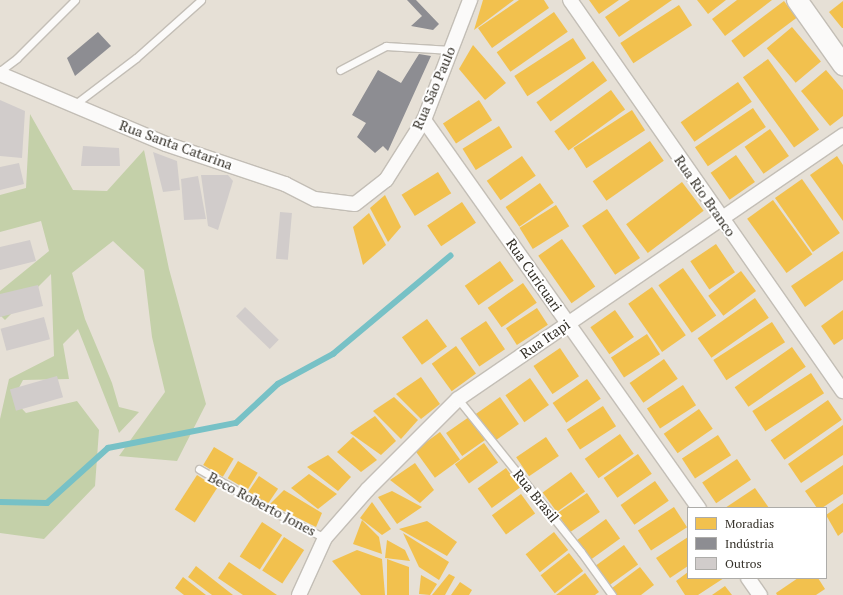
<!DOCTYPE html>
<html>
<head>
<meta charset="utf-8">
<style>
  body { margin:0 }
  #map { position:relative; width:843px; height:595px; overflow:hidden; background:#e6e0d6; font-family:"PT Serif",serif }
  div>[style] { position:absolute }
  .green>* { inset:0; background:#c4d0a9 }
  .homes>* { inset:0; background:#f2c14e; transform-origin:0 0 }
  .industry>* { inset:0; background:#8d8d92 }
  .stream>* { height:5.5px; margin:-2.75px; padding:0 2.75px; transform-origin:2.75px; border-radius:2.75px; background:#77c1c6 }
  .building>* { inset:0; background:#d1cccb; transform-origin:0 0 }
  .roads { filter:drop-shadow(1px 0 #c3beb6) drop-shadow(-1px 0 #c3beb6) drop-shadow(0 1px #c3beb6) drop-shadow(0 -1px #c3beb6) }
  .lane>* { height:7px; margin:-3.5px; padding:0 3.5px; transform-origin:3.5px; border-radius:3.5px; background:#fbfaf9 }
  .street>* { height:14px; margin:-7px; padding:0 7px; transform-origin:7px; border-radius:7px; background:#fbfaf9 }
  .secondary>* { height:20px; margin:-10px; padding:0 10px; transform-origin:10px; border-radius:10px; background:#fbfaf9 }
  span { translate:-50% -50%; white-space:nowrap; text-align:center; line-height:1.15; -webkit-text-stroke:4px #fff; paint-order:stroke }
  .street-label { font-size:14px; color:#332f27 }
  .legend { position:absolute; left:687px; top:507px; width:140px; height:72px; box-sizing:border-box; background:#fff; border:1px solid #adaca9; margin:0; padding:5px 7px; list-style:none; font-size:12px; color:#332f27 }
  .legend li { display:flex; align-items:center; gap:8px; height:20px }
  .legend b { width:20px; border:1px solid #adaca9 }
</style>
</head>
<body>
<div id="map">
  <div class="green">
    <div style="clip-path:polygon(30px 114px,73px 190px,107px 191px,144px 150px,169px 269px,206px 404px,177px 461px,119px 456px,165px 392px,152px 337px,144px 270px,113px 241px,72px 273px,85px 319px,112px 383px,119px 407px,139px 412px,119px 433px,78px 329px,63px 344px,69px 379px,23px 380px,13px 399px,26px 413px,77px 401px,99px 430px,95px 486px,44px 539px,0 533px,0 419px,9px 379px,54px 356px,51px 274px,5px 320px,0 315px,0 291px,49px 251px,41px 221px,0 232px,0 195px,26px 188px)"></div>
  </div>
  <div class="homes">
    <div style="clip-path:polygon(483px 0,514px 0,474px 30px)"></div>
    <div style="clip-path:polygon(519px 0,544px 0,549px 8px,492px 48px,478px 28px)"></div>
    <div style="clip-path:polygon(589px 0,619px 0,599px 14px)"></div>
    <div style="clip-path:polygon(630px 0,672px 0,619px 37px,605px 17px)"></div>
    <div style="clip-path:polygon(697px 0,726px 0,708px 14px)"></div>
    <div style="clip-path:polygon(737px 0,772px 0,725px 36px,712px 19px)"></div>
    <div style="left:784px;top:1px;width:21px;height:66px;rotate:53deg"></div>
    <div style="clip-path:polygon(843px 1px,843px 28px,842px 28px,829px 12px)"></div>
    <div style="left:679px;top:5px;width:24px;height:70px;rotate:57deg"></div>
    <div style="left:554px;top:12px;width:24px;height:70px;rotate:55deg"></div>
    <div style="left:792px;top:27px;width:45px;height:33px;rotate:50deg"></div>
    <div style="left:573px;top:38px;width:24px;height:70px;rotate:57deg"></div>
    <div style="clip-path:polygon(473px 45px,506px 83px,485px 100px,459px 69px)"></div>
    <div style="left:768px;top:59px;width:87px;height:31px;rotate:54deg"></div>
    <div style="left:593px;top:61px;width:24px;height:70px;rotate:54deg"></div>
    <div style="clip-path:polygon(826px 70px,843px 90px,843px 116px,830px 126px,801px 91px)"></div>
    <div style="left:738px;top:82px;width:24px;height:70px;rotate:55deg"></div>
    <div style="left:611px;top:90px;width:24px;height:70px;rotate:54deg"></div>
    <div style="left:479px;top:100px;width:24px;height:43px;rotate:57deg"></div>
    <div style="left:753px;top:108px;width:23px;height:70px;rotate:56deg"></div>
    <div style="left:632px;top:110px;width:24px;height:70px;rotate:57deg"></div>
    <div style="left:499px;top:126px;width:25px;height:43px;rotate:58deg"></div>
    <div style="left:770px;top:129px;width:33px;height:31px;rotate:55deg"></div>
    <div style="left:650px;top:141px;width:24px;height:70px;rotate:55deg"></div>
    <div style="left:736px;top:155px;width:33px;height:31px;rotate:55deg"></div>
    <div style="left:522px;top:156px;width:24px;height:43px;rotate:55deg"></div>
    <div style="clip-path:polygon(837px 156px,843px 165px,843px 221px,810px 175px)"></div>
    <div style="left:438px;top:172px;width:25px;height:43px;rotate:58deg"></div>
    <div style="left:802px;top:179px;width:66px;height:33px;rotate:55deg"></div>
    <div style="left:682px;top:182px;width:36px;height:70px;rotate:53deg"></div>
    <div style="left:540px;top:183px;width:24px;height:42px;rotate:55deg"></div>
    <div style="clip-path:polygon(385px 195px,401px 227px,388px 242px,370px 208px)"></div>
    <div style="left:773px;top:200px;width:67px;height:32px;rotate:54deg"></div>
    <div style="left:462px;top:202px;width:25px;height:42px;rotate:56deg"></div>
    <div style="left:556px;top:205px;width:25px;height:43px;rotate:58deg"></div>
    <div style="left:607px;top:209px;width:59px;height:30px;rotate:56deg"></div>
    <div style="clip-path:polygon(369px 213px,386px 245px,363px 265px,353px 227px)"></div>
    <div style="left:562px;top:239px;width:58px;height:29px;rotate:55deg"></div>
    <div style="left:716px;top:244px;width:34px;height:31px;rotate:56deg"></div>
    <div style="clip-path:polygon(843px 251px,843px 280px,805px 307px,791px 286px)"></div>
    <div style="left:500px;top:261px;width:24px;height:43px;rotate:55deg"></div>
    <div style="left:683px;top:268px;width:58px;height:30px;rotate:55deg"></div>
    <div style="left:741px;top:271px;width:25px;height:41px;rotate:53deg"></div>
    <div style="left:523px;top:283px;width:24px;height:43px;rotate:55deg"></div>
    <div style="left:652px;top:287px;width:59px;height:29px;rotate:55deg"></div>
    <div style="left:755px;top:298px;width:24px;height:70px;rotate:55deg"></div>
    <div style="left:537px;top:308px;width:20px;height:37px;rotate:57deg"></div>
    <div style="left:615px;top:310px;width:33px;height:30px;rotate:55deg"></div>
    <div style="clip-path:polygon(843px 310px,843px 339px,834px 345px,821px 326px)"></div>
    <div style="left:427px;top:319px;width:34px;height:31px;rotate:54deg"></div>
    <div style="left:486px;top:321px;width:34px;height:31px;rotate:56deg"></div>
    <div style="left:772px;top:322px;width:24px;height:70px;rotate:57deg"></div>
    <div style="left:647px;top:334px;width:24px;height:43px;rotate:57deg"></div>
    <div style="left:456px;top:346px;width:34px;height:30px;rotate:54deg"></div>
    <div style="left:792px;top:347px;width:24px;height:70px;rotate:55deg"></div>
    <div style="left:560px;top:348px;width:34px;height:32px;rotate:56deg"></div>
    <div style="left:664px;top:359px;width:24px;height:42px;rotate:55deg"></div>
    <div style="left:811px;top:373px;width:24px;height:70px;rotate:57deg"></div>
    <div style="clip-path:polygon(421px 377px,440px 404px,421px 419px,396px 394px)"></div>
    <div style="left:530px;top:378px;width:33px;height:30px;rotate:55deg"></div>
    <div style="left:587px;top:379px;width:24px;height:42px;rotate:55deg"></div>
    <div style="left:683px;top:385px;width:24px;height:43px;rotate:57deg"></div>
    <div style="clip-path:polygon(394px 397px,418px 420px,401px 439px,373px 411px)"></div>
    <div style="left:500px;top:397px;width:33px;height:30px;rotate:55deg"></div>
    <div style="left:828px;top:400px;width:24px;height:70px;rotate:55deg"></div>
    <div style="left:603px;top:406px;width:24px;height:43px;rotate:57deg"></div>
    <div style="left:699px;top:409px;width:24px;height:43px;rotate:55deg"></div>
    <div style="clip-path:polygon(375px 416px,396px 441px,381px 455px,350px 433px)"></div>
    <div style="left:469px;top:417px;width:28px;height:28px;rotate:55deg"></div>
    <div style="clip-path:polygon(843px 425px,843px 455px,801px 483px,788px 464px)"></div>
    <div style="left:440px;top:432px;width:34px;height:31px;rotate:54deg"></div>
    <div style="left:620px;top:434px;width:24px;height:43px;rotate:55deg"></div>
    <div style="left:718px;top:435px;width:24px;height:43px;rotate:57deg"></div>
    <div style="clip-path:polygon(353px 437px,377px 460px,361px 472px,337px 452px)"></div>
    <div style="left:546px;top:437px;width:23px;height:36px;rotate:56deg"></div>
    <div style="left:484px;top:443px;width:24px;height:36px;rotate:54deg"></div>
    <div style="left:214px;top:447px;width:23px;height:21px;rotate:31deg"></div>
    <div style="left:638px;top:454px;width:24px;height:42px;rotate:55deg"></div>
    <div style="clip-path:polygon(328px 455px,351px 477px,338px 491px,307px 467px)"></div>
    <div style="left:737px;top:459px;width:25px;height:42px;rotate:56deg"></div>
    <div style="left:238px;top:461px;width:23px;height:20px;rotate:31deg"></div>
    <div style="clip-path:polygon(415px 463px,434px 490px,420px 503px,390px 480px)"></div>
    <div style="clip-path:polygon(843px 465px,843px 494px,822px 508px,817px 508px,805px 491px)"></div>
    <div style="left:506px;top:468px;width:24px;height:35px;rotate:54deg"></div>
    <div style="left:571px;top:472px;width:24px;height:35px;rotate:54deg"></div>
    <div style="clip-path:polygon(309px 474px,337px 494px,318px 509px,291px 488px)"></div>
    <div style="left:197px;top:475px;width:24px;height:41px;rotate:33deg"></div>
    <div style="left:259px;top:476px;width:23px;height:19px;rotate:34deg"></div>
    <div style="left:655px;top:481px;width:24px;height:42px;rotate:55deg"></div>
    <div style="clip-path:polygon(755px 488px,769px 508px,725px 508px)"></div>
    <div style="clip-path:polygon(284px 490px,322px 513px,316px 527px,270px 504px)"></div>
    <div style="clip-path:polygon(392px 491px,422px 507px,397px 524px,378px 497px)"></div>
    <div style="left:587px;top:493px;width:23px;height:36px;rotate:56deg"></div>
    <div style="left:521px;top:494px;width:24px;height:36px;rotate:54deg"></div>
    <div style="clip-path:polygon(372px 502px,391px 529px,382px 535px,360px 518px)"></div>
    <div style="clip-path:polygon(843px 503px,843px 532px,838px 536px,826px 515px)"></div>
    <div style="left:674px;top:507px;width:24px;height:43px;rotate:57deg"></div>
    <div style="left:606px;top:519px;width:24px;height:36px;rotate:54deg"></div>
    <div style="clip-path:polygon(362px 520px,379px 537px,382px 554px,353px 544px)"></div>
    <div style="clip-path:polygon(427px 521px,457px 542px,447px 556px,399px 529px)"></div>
    <div style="left:262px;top:522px;width:24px;height:41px;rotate:33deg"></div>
    <div style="left:554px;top:532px;width:23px;height:36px;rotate:52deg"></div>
    <div style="clip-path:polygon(403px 533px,449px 562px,439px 580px,419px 567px)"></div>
    <div style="left:284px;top:537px;width:24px;height:40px;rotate:33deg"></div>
    <div style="clip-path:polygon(688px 537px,688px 566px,670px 578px,656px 558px)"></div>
    <div style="clip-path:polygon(387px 540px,405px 550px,410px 561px,385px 558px)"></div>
    <div style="left:624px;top:545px;width:24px;height:36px;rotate:54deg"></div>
    <div style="clip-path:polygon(357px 550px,382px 559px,385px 595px,361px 595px,332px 561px)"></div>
    <div style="left:569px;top:553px;width:23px;height:36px;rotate:52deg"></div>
    <div style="clip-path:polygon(387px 559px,409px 567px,409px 595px,387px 595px)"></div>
    <div style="clip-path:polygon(229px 562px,277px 595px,243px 595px,218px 578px)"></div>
    <div style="clip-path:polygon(196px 566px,233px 595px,212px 595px,188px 577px)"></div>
    <div style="clip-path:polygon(640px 567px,654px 585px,641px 595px,617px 595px,612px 588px)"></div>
    <div style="clip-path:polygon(688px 572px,688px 578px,724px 578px,698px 595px,685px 595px,676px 581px)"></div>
    <div style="clip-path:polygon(585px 573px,599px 592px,595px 595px,556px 595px)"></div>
    <div style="clip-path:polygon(449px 574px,455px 577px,445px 595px,432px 595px)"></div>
    <div style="clip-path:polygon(421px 575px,437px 584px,430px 595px,419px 594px)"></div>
    <div style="clip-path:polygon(183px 577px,206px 595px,184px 595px,175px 588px)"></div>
    <div style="clip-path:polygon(798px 578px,818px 578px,825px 589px,816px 595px,777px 595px,776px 593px)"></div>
    <div style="clip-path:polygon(460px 582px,472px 590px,469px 595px,451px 595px)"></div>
    <div style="clip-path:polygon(725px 586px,732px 595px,712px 595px)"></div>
  </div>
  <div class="industry">
    <div style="clip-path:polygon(407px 0,416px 0,439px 24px,433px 30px,411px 26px,422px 16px)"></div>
    <div style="clip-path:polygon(98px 32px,111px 46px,75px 76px,67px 58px)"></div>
    <div style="clip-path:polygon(419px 54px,431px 56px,388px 151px,383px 146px,375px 153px,357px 137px,366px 123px,352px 115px,378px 70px,401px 83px)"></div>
  </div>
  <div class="stream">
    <div style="left:0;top:502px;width:47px;rotate:1.2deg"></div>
    <div style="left:47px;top:503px;width:82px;rotate:-42deg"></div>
    <div style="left:108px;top:448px;width:130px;rotate:-11.1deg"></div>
    <div style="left:236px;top:423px;width:57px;rotate:-42.9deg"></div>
    <div style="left:278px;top:384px;width:63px;rotate:-28.6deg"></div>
    <div style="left:333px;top:354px;width:153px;rotate:-39.9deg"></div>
  </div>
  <div class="building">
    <div style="clip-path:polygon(0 100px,25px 111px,22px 158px,0 156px)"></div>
    <div style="clip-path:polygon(83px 146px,119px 148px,120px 166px,81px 166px)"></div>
    <div style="clip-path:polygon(153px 152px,177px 161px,180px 190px,163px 192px)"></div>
    <div style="clip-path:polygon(19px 163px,24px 184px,0 190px,0 167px)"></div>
    <div style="clip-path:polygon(201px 175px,228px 175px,233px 181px,218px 230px,208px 226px)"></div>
    <div style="clip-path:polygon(198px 176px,206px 219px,184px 220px,181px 179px)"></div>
    <div style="left:280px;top:212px;width:12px;height:47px;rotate:5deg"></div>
    <div style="clip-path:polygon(30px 240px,36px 261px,0 270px,0 247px)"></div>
    <div style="clip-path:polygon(38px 285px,43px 306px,0 317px,0 294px)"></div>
    <div style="left:245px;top:307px;width:47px;height:13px;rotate:44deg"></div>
    <div style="left:44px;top:317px;width:23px;height:45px;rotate:75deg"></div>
    <div style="left:57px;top:376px;width:22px;height:49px;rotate:74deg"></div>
  </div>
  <div class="roads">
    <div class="lane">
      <div style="left:340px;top:70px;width:52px;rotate:-27.6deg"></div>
      <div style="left:386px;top:46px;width:65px;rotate:3.5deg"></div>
      <div style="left:0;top:71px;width:21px;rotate:-37deg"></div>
      <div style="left:17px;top:58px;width:82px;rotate:-45deg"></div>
      <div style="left:74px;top:105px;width:78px;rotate:-37.2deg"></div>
      <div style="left:136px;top:58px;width:87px;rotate:-41.7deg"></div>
      <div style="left:458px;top:399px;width:196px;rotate:51.2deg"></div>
      <div style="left:581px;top:552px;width:53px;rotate:54.2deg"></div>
      <div style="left:199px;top:469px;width:84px;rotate:29.9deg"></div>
      <div style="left:272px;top:511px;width:59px;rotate:27deg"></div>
    </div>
    <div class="street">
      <div style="left:570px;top:0;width:477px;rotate:55.1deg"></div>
      <div style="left:0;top:74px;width:180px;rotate:22.9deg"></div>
      <div style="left:166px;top:144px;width:126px;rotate:18.6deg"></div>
      <div style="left:285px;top:184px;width:34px;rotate:27deg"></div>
      <div style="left:315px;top:199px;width:40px;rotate:7.1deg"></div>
      <div style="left:355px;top:204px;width:39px;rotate:-38deg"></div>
      <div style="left:386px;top:180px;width:71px;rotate:-57.7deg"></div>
      <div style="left:424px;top:120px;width:129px;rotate:-69deg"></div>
      <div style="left:424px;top:120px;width:476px;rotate:54.7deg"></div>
      <div style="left:748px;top:578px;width:21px;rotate:55deg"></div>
      <div style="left:299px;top:595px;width:63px;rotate:-65.5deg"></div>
      <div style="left:325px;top:538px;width:65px;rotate:-48.7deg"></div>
      <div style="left:368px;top:489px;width:127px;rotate:-45deg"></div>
      <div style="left:458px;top:399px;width:467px;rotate:-34.4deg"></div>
    </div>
    <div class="secondary">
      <div style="left:797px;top:0;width:80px;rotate:54.7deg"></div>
    </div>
  </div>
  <div class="street-label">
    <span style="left:434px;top:88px;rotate:-67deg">Rua São Paulo</span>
    <span style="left:176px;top:145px;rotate:20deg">Rua Santa Catarina</span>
    <span style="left:705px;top:196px;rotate:55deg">Rua Rio Branco</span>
    <span style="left:534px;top:275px;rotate:55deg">Rua Curicuari</span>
    <span style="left:545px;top:339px;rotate:-35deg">Rua Itapi</span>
    <span style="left:536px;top:496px;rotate:51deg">Rua Brasil</span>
    <span style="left:262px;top:504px;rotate:28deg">Beco Roberto Jones</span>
  </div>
  <ul class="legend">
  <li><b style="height:11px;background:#f2c14e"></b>Moradias</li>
  <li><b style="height:11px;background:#8d8d92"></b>Indústria</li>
  <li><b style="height:11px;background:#d1cccb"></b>Outros</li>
  </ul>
</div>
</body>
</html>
